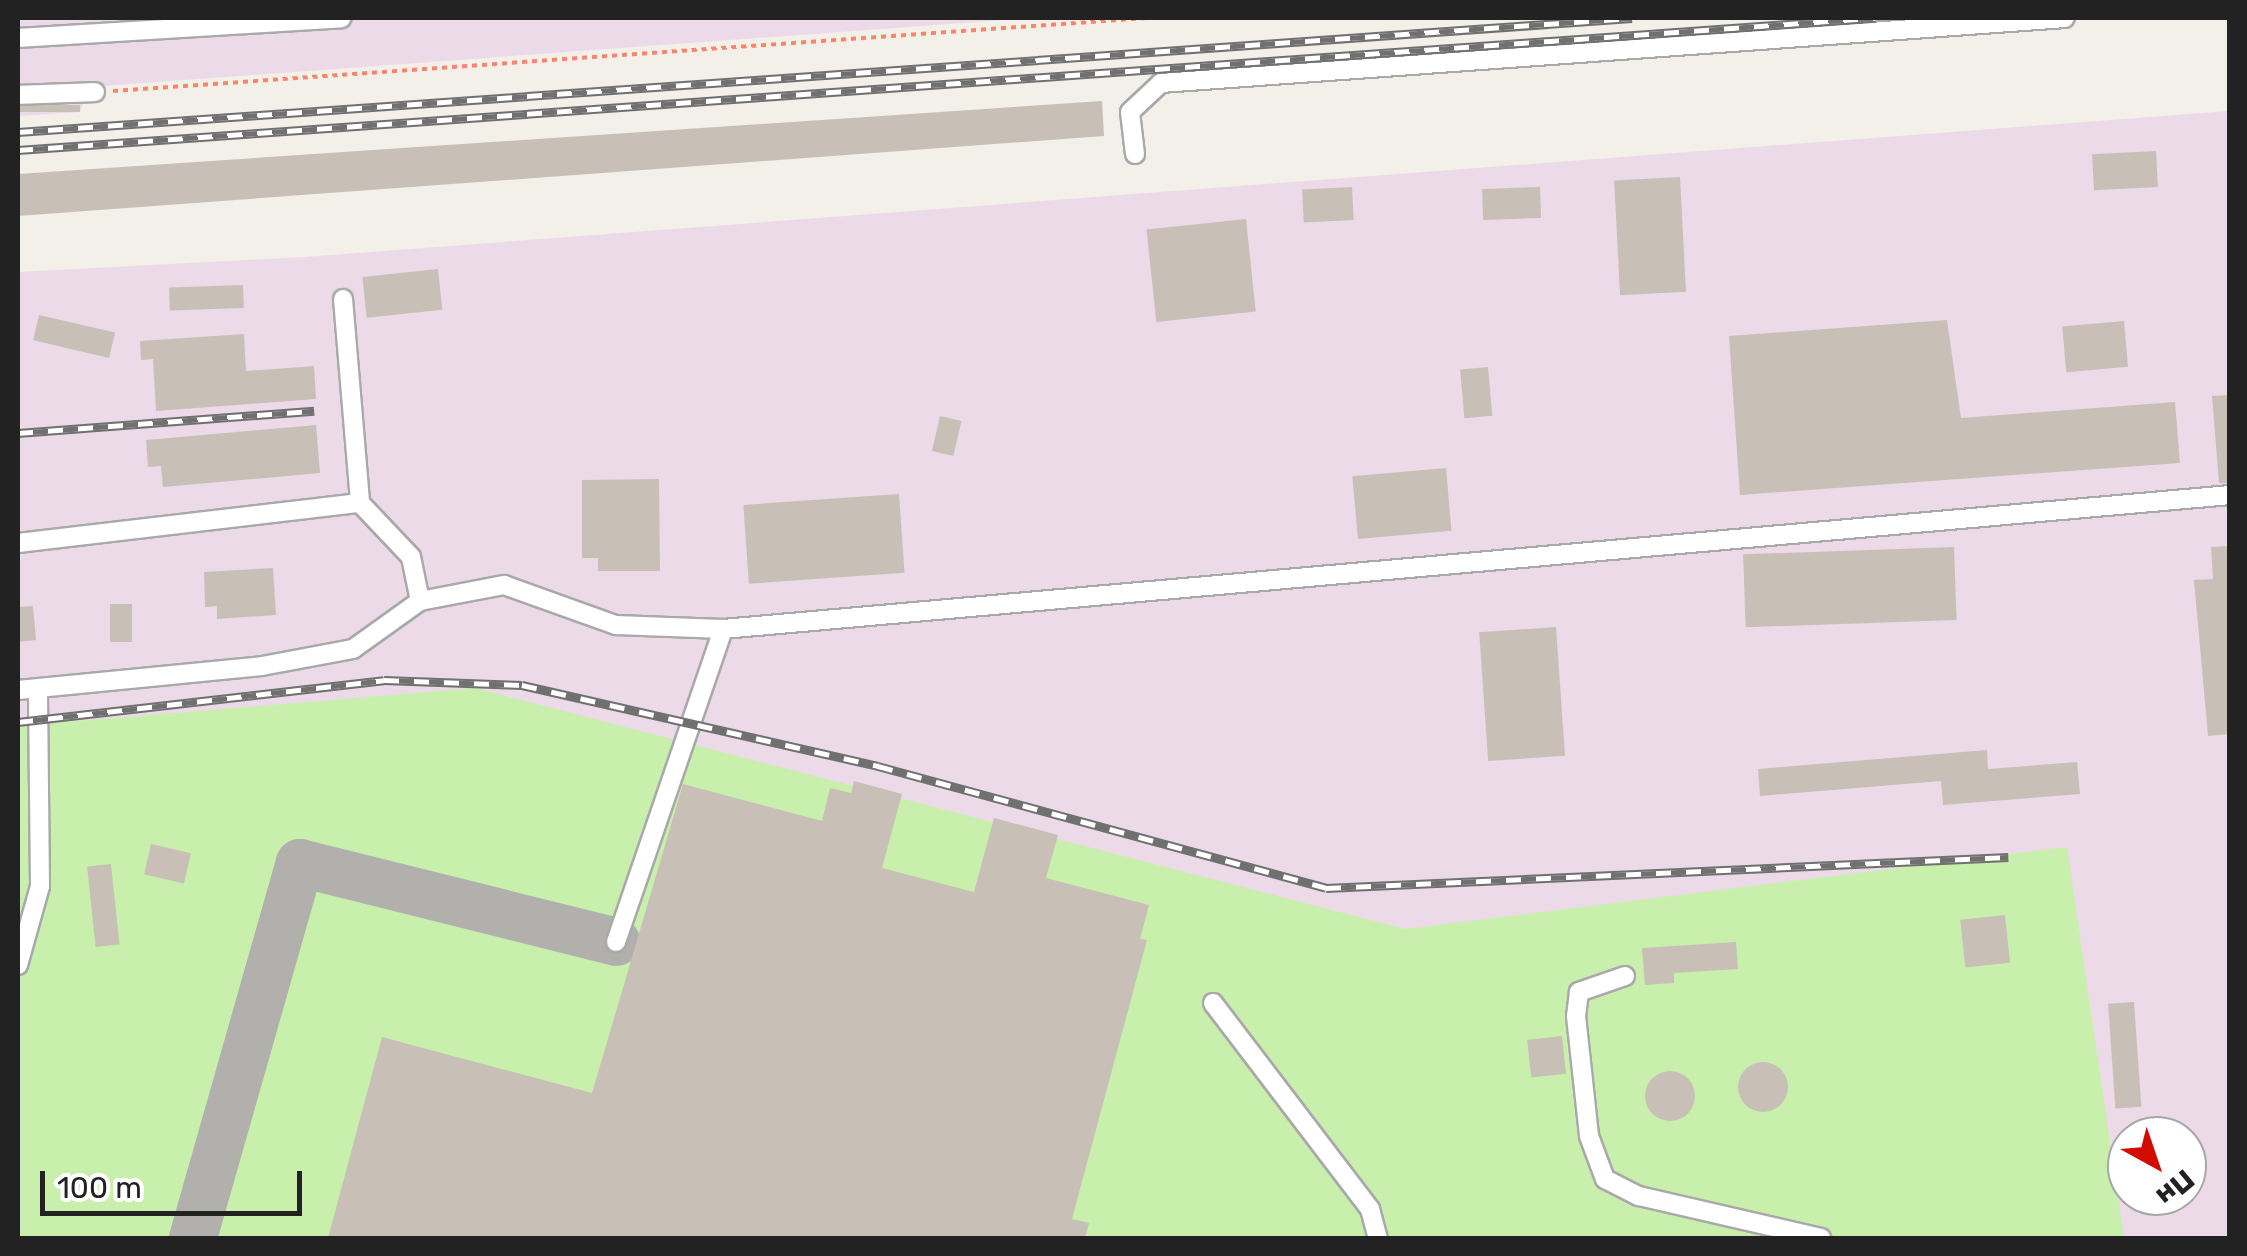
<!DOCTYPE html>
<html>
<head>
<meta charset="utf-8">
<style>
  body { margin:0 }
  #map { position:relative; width:2247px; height:1256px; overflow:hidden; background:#f2f0e8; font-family:Rubik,sans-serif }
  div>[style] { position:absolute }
  .industrial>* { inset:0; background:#ecdae8 }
  .grass>* { inset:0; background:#c9efac }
  .taxiway>* { height:48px; margin:-24px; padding:0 24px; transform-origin:24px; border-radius:24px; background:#b1b0ac }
  .building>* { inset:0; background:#c8c0b7; transform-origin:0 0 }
  .round { border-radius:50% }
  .path>* { height:4px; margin-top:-2px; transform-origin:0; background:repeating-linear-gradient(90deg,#ff836d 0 5px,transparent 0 10px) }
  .roads { filter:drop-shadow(2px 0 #a9a9a9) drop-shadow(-2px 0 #a9a9a9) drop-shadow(0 2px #a9a9a9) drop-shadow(0 -2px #a9a9a9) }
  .minor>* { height:18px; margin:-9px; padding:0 9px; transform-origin:9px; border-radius:9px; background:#fff }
  .rail>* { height:9px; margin-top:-4.5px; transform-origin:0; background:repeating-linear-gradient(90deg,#fff 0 15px,#707070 0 30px); box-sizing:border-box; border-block:2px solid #707070 }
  span { translate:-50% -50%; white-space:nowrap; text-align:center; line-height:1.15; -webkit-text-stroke:10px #fff; paint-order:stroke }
  .frame { position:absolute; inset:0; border:20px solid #222; pointer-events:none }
  .north { position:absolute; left:2107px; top:1116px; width:100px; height:100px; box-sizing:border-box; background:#fff; border:2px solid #a7a7a7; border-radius:50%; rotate:140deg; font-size:28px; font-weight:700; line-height:40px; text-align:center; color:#222 }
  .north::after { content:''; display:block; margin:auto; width:35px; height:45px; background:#d40b00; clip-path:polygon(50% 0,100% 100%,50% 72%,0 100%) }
  .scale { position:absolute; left:40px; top:1171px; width:262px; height:45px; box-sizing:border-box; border:5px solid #222; border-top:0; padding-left:12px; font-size:30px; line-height:35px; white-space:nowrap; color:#222; -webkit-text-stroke:8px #fff; paint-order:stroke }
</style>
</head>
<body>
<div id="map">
  <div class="industrial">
    <div style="clip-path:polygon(18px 18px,1030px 18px,89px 87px,80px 112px,18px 116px)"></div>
    <div style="clip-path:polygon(evenodd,2229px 111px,2229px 1238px,18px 1238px,18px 272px,305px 257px,2229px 111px,2127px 1136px,2187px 1136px,2187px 1196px,2127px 1196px,2127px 1136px)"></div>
  </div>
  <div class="grass">
    <div style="clip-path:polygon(475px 688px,1405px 929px,2067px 847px,2124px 1238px,18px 1238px,18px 726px)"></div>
  </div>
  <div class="taxiway">
    <div style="left:193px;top:1238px;width:390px;rotate:-74.1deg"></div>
    <div style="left:300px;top:863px;width:326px;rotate:14deg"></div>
  </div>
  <div class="building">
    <div style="clip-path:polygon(1102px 101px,1104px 136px,18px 216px,18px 174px)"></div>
    <div style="left:80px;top:105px;width:7px;height:62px;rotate:90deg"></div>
    <div style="left:2156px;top:151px;width:36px;height:64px;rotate:87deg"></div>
    <div style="left:1680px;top:177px;width:115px;height:66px;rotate:87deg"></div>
    <div style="left:1352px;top:187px;width:33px;height:50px;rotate:87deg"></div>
    <div style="left:1540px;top:187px;width:31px;height:58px;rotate:88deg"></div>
    <div style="left:1246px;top:219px;width:93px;height:100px;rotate:84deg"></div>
    <div style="left:438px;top:269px;width:41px;height:76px;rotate:84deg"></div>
    <div style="left:243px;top:285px;width:23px;height:74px;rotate:88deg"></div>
    <div style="left:39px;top:315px;width:78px;height:26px;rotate:13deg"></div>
    <div style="clip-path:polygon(1947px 320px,1961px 418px,2175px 402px,2180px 463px,1740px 495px,1729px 336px)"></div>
    <div style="left:2124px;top:321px;width:46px;height:62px;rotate:85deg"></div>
    <div style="clip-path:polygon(244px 334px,246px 371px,314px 366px,316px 399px,156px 411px,153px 359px,141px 360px,140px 341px)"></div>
    <div style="left:1488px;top:367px;width:49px;height:28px;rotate:85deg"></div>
    <div style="clip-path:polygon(2230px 395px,2230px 483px,2219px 483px,2212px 396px)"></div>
    <div style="left:940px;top:416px;width:22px;height:36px;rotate:13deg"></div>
    <div style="clip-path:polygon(316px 425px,320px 473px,163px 487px,161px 466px,148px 467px,146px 440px)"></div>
    <div style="left:1446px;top:468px;width:63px;height:94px;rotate:85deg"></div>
    <div style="clip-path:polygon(659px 479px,660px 571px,598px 571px,598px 558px,582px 558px,582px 480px)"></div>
    <div style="left:899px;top:494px;width:79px;height:156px;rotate:86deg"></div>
    <div style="clip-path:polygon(2230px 546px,2230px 734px,2208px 736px,2194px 580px,2213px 579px,2211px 547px)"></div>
    <div style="left:1954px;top:547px;width:73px;height:211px;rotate:88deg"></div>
    <div style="clip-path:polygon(273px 568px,276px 615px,217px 619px,217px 606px,205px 607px,204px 572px)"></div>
    <div style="left:110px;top:604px;width:22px;height:38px"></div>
    <div style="clip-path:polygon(33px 606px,36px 640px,18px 642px,18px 607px)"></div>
    <div style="left:1556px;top:627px;width:129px;height:77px;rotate:86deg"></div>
    <div style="clip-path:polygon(1987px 750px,1988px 769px,2077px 762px,2080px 794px,1943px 805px,1941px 781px,1760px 796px,1758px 769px)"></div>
    <div style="clip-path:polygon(854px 781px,902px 794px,882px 868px,974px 892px,994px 818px,1058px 835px,1046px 878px,1149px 905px,1140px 939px,1147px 940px,1072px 1219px,1089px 1223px,1085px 1238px,328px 1238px,382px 1037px,592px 1093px,683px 784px,822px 821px,830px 788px,851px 793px)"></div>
    <div style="left:151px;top:844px;width:41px;height:31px;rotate:13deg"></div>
    <div style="left:111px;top:864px;width:81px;height:24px;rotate:84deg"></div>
    <div style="left:2005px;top:915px;width:48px;height:45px;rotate:84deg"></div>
    <div style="clip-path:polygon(1736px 942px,1738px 969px,1674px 973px,1674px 983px,1645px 985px,1642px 948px)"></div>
    <div style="left:2134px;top:1002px;width:105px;height:26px;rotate:86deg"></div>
    <div style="left:1562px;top:1036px;width:38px;height:35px;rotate:84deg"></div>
    <div class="round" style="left:1738px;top:1062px;width:50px;height:50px"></div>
    <div class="round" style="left:1645px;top:1071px;width:50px;height:50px"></div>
  </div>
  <div class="path">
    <div style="left:113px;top:91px;width:1036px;rotate:-4.04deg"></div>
  </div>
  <div class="roads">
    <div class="minor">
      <div style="left:18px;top:38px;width:324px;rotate:-3.5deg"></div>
      <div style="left:18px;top:95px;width:77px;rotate:-2.2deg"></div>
      <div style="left:1135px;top:154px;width:42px;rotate:-96.8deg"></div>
      <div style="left:1130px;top:112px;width:42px;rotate:-43.1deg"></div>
      <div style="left:1161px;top:83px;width:906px;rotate:-4.11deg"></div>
      <div style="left:343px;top:299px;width:205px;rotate:85.2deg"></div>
      <div style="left:18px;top:543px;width:344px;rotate:-6.7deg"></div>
      <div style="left:360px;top:503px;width:74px;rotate:46.6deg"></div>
      <div style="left:411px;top:557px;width:45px;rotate:78.4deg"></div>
      <div style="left:18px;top:690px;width:245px;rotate:-5.6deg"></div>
      <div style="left:262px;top:666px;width:93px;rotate:-10.6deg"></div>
      <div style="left:353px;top:649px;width:82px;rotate:-35.6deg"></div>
      <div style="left:420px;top:601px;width:86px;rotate:-10.8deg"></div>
      <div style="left:504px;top:585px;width:119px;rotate:19.7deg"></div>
      <div style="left:616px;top:625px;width:107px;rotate:2.1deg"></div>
      <div style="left:723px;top:629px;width:1513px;rotate:-5.08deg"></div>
      <div style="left:616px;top:942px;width:331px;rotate:-71.1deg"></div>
      <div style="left:18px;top:965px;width:82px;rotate:-74.4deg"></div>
      <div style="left:40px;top:886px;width:197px;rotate:-90.6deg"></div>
      <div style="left:1625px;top:976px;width:49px;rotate:160.8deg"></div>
      <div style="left:1579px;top:992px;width:24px;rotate:97deg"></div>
      <div style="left:1576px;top:1016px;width:121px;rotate:83.8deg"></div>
      <div style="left:1589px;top:1136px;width:46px;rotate:69.6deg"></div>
      <div style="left:1605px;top:1179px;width:38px;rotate:27deg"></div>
      <div style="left:1639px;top:1196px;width:187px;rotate:13deg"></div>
      <div style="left:1213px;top:1003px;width:259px;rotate:52.7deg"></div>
      <div style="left:1370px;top:1209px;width:30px;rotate:75deg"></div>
    </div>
  </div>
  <div class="rail">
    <div style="left:18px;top:132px;width:1618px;rotate:-4.04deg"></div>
    <div style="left:18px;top:150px;width:1862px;rotate:-4.07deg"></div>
    <div style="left:18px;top:433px;width:297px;rotate:-4.3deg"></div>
    <div style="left:18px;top:722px;width:368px;rotate:-6.5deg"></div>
    <div style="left:384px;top:680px;width:138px;rotate:2.1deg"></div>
    <div style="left:522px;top:685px;width:365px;rotate:12.8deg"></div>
    <div style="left:878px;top:766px;width:464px;rotate:15.2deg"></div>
    <div style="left:1326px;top:888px;width:683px;rotate:-2.6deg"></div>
  </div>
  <div class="frame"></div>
  <div class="north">Пн</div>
  <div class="scale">100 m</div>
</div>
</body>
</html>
